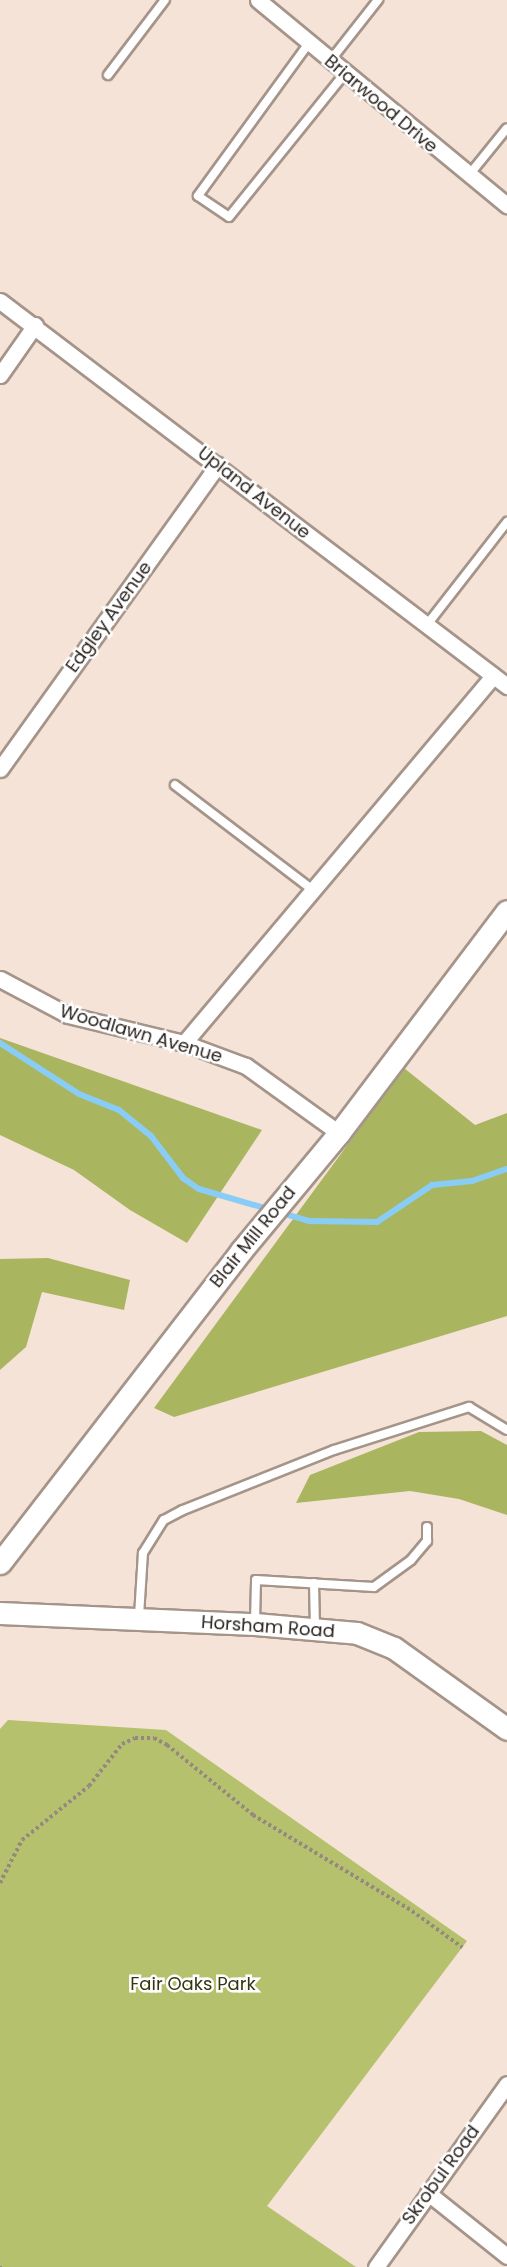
<!DOCTYPE html>
<html>
<head>
<meta charset="utf-8">
<style>
  body { margin:0 }
  #map { position:relative; width:507px; height:2267px; overflow:hidden; background:#f5e3d7; font-family:Poppins,sans-serif }
  div>[style] { position:absolute }
  .green>* { inset:0; background:#b6c16d }
  .forest>* { inset:0; background:#aab65f }
  .stream>* { height:6px; margin:-3px; padding:0 3px; transform-origin:3px; border-radius:3px; background:#89cdf6 }
  .path>* { height:4px; margin-top:-2px; transform-origin:0; background:repeating-linear-gradient(90deg,#958880 0 3px,transparent 0 6px) }
  .roads { filter:drop-shadow(2px 0 #a59489) drop-shadow(-2px 0 #a59489) drop-shadow(0 2px #a59489) drop-shadow(0 -2px #a59489) }
  .lane>* { height:8px; margin:-4px; padding:0 4px; transform-origin:4px; border-radius:4px; background:#fff }
  .street>* { height:15px; margin:-7.5px; padding:0 7.5px; transform-origin:7.5px; border-radius:7.5px; background:#fff }
  .secondary>* { height:21px; margin:-10.5px; padding:0 10.5px; transform-origin:10.5px; border-radius:10.5px; background:#fff }
  span { translate:-50% -50%; white-space:nowrap; text-align:center; line-height:1.15; -webkit-text-stroke:5px #fff; paint-order:stroke }
  .street-label { font-size:18px; color:#2a231f }
  .park-label { font-size:18px; color:#333712 }
</style>
</head>
<body>
<div id="map">
  <div class="green">
    <div style="clip-path:polygon(8px 1720px,166px 1730px,467px 1941px,267px 2206px,356px 2267px,0 2267px,0 1729px)"></div>
  </div>
  <div class="forest">
    <div style="clip-path:polygon(0 1038px,262px 1130px,187px 1243px,130px 1210px,74px 1170px,0 1135px)"></div>
    <div style="clip-path:polygon(404px 1068px,475px 1125px,507px 1113px,507px 1316px,174px 1417px,154px 1408px)"></div>
    <div style="clip-path:polygon(48px 1258px,130px 1280px,124px 1310px,42px 1292px,26px 1347px,0 1370px,0 1259px)"></div>
    <div style="clip-path:polygon(481px 1431px,507px 1445px,507px 1515px,459px 1499px,410px 1491px,296px 1503px,310px 1475px,419px 1432px)"></div>
  </div>
  <div class="stream">
    <div style="left:0;top:1043px;width:94px;rotate:32.8deg"></div>
    <div style="left:79px;top:1094px;width:43px;rotate:21.8deg"></div>
    <div style="left:119px;top:1110px;width:41px;rotate:39.1deg"></div>
    <div style="left:151px;top:1136px;width:53px;rotate:52.7deg"></div>
    <div style="left:183px;top:1178px;width:19px;rotate:35deg"></div>
    <div style="left:199px;top:1189px;width:115px;rotate:16.2deg"></div>
    <div style="left:309px;top:1221px;width:68px;rotate:0.8deg"></div>
    <div style="left:377px;top:1222px;width:66px;rotate:-33.9deg"></div>
    <div style="left:432px;top:1185px;width:40px;rotate:-5.7deg"></div>
    <div style="left:472px;top:1181px;width:37px;rotate:-19deg"></div>
  </div>
  <div class="path">
    <div style="left:0;top:1883px;width:48px;rotate:-62.9deg"></div>
    <div style="left:22px;top:1840px;width:86px;rotate:-38.9deg"></div>
    <div style="left:89px;top:1786px;width:53px;rotate:-51.8deg"></div>
    <div style="left:122px;top:1744px;width:14px;rotate:-25deg"></div>
    <div style="left:135px;top:1738px;width:19px"></div>
    <div style="left:154px;top:1738px;width:15px;rotate:28deg"></div>
    <div style="left:167px;top:1745px;width:111px;rotate:39.1deg"></div>
    <div style="left:253px;top:1815px;width:186px;rotate:31.1deg"></div>
    <div style="left:412px;top:1911px;width:62px;rotate:35.8deg"></div>
    <div style="left:0;top:2266px;width:1px;rotate:90deg"></div>
  </div>
  <div class="roads">
    <div class="lane">
      <div style="left:309px;top:43px;width:189px;rotate:126deg"></div>
      <div style="left:198px;top:196px;width:37px;rotate:34deg"></div>
      <div style="left:229px;top:217px;width:185px;rotate:-51.1deg"></div>
      <div style="left:330px;top:61px;width:78px;rotate:-51.8deg"></div>
      <div style="left:108px;top:75px;width:94px;rotate:-52.8deg"></div>
      <div style="left:469px;top:175px;width:60px;rotate:-51deg"></div>
      <div style="left:426px;top:626px;width:132px;rotate:-52.1deg"></div>
      <div style="left:175px;top:785px;width:173px;rotate:37.3deg"></div>
      <div style="left:314px;top:1583px;width:44px;rotate:88.7deg"></div>
      <div style="left:139px;top:1616px;width:63px;rotate:-86.4deg"></div>
      <div style="left:143px;top:1553px;width:39px;rotate:-58deg"></div>
      <div style="left:164px;top:1520px;width:21px;rotate:-28deg"></div>
      <div style="left:183px;top:1510px;width:162px;rotate:-21.7deg"></div>
      <div style="left:334px;top:1450px;width:142px;rotate:-17.7deg"></div>
      <div style="left:469px;top:1407px;width:44px;rotate:31.2deg"></div>
      <div style="left:255px;top:1622px;width:42px;rotate:-88.6deg"></div>
      <div style="left:256px;top:1580px;width:118px;rotate:3.4deg"></div>
      <div style="left:374px;top:1587px;width:46px;rotate:-36.1deg"></div>
      <div style="left:411px;top:1560px;width:25px;rotate:-50deg"></div>
      <div style="left:427px;top:1541px;width:14px;rotate:-90deg"></div>
    </div>
    <div class="street">
      <div style="left:258px;top:0;width:323px;rotate:39.5deg"></div>
      <div style="left:0;top:301px;width:637px;rotate:37.21deg"></div>
      <div style="left:0;top:375px;width:61px;rotate:-55deg"></div>
      <div style="left:0;top:769px;width:374px;rotate:-54.4deg"></div>
      <div style="left:0;top:979px;width:77px;rotate:27.9deg"></div>
      <div style="left:68px;top:1015px;width:119px;rotate:13.6deg"></div>
      <div style="left:184px;top:1043px;width:66px;rotate:20.4deg"></div>
      <div style="left:246px;top:1066px;width:115px;rotate:35.8deg"></div>
      <div style="left:184px;top:1043px;width:480px;rotate:-49.9deg"></div>
      <div style="left:428px;top:2193px;width:101px;rotate:38.6deg"></div>
      <div style="left:376px;top:2267px;width:225px;rotate:-54.4deg"></div>
    </div>
    <div class="secondary">
      <div style="left:0;top:1563px;width:394px;rotate:-52.3deg"></div>
      <div style="left:241px;top:1251px;width:153px;rotate:-50.3deg"></div>
      <div style="left:339px;top:1133px;width:278px;rotate:-52.9deg"></div>
      <div style="left:0;top:1613px;width:255px;rotate:2.5deg"></div>
      <div style="left:255px;top:1624px;width:102px;rotate:5deg"></div>
      <div style="left:357px;top:1633px;width:40px;rotate:22deg"></div>
      <div style="left:394px;top:1648px;width:139px;rotate:35.6deg"></div>
    </div>
  </div>
  <div class="street-label">
    <span style="left:381px;top:104px;rotate:40deg">Briarwood Drive</span>
    <span style="left:254px;top:493px;rotate:38deg">Upland Avenue</span>
    <span style="left:109px;top:617px;rotate:-54deg">Edgley Avenue</span>
    <span style="left:141px;top:1034px;rotate:16deg">Woodlawn Avenue</span>
    <span style="left:253px;top:1237px;rotate:-51deg">Blair Mill Road</span>
    <span style="left:268px;top:1627px;rotate:4deg">Horsham Road</span>
    <span style="left:441px;top:2175px;rotate:-54deg">Skrobul Road</span>
  </div>
  <div class="park-label">
    <span style="left:193px;top:1984px">Fair Oaks Park</span>
  </div>
</div>
</body>
</html>
